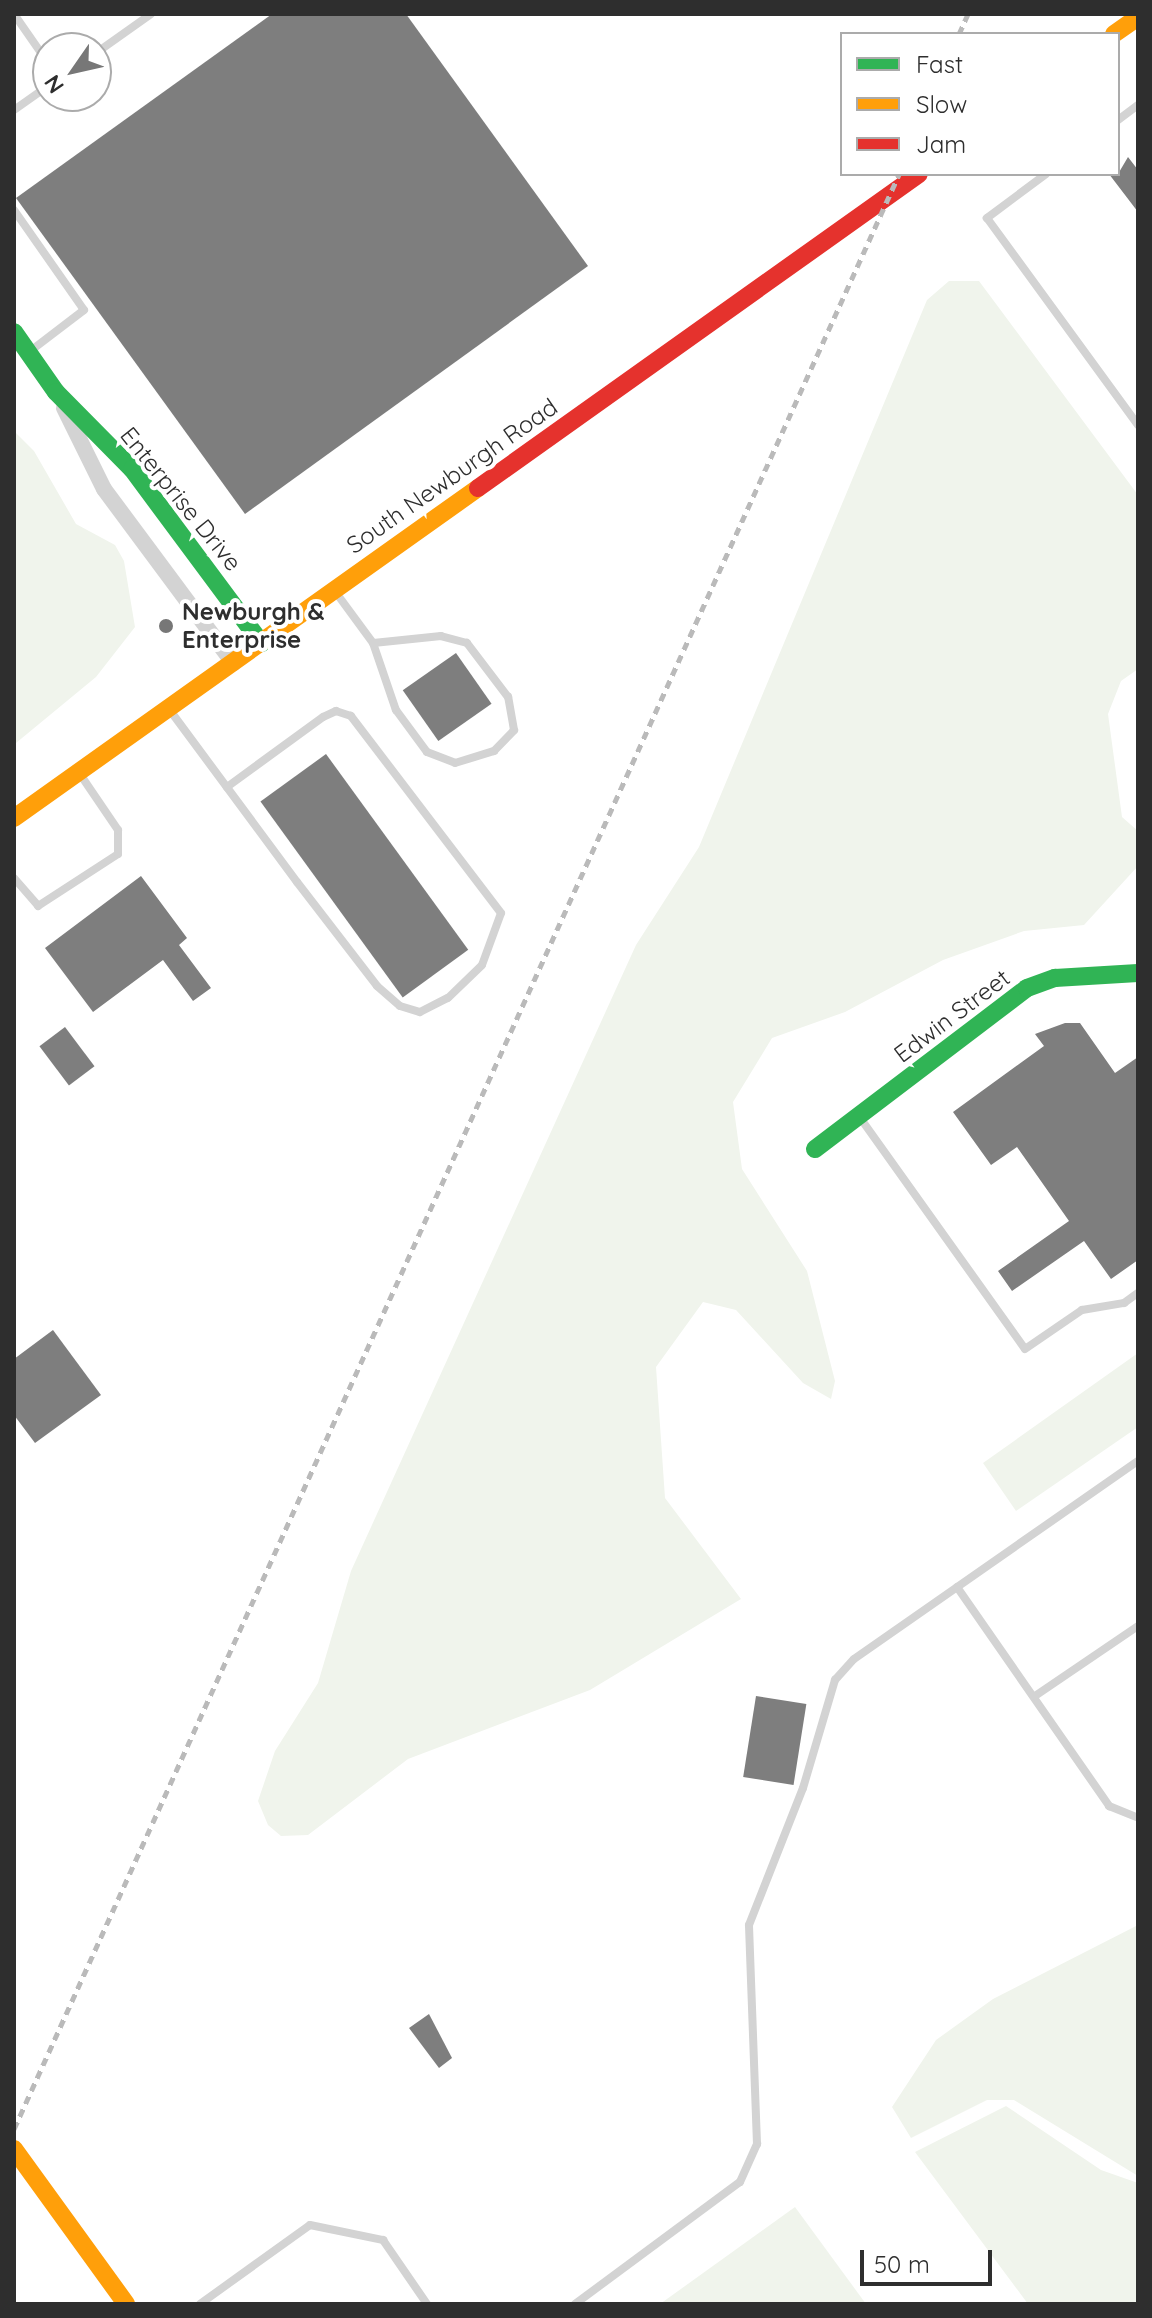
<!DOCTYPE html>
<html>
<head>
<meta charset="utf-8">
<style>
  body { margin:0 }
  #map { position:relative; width:1152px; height:2318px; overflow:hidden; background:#fff; font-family:Quicksand,sans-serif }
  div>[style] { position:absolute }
  .green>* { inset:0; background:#f0f4ec }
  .building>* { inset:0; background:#7e7e7e; transform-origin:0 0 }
  .lane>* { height:8px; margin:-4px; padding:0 4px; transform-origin:4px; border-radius:4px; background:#d3d3d3 }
  .street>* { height:16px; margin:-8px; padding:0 8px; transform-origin:8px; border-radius:8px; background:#d3d3d3 }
  .fast>* { height:18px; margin:-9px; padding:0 9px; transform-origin:9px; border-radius:9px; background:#30b455 }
  .slow>* { height:18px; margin:-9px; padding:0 9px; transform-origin:9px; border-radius:9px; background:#ff9f0a }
  .jam>* { height:18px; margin:-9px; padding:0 9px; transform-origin:9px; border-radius:9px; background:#e5322d }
  .rail>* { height:5px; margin-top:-2.5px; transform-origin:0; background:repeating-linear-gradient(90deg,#bababa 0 8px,transparent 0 14px) }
  .dots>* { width:22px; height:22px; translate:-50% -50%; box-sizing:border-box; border:4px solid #fff; border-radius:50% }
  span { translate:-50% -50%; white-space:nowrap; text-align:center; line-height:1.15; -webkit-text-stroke:8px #fff; paint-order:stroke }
  .street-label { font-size:24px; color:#2e2e2e }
  .poi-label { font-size:24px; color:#2e2e2e; font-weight:700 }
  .left { translate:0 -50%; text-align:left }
  .frame { position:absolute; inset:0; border:16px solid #2e2e2e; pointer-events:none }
  .legend { position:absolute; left:840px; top:32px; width:280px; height:144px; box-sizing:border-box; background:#fff; border:2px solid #ababab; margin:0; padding:10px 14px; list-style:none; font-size:24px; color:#2e2e2e }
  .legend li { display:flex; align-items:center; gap:16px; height:40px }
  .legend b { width:40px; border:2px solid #ababab }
  .north { position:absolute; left:32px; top:32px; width:80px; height:80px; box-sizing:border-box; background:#fff; border:2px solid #ababab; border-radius:50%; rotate:236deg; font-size:22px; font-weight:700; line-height:32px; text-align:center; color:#2e2e2e }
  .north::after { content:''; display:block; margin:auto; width:28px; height:36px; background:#777; clip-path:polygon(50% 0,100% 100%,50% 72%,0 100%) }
  .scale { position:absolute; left:860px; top:2250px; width:132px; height:36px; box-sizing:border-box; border:4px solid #2e2e2e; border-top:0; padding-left:10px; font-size:24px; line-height:28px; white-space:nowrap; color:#2e2e2e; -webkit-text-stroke:6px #fff; paint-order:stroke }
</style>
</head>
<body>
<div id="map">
  <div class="green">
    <div style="clip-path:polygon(949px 281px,979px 281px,1138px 495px,1138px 669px,1121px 681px,1108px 714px,1122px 817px,1138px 831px,1138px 866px,1084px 925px,1024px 931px,943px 960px,845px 1012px,772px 1038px,733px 1102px,742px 1169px,807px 1271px,835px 1381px,831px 1399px,803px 1383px,736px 1310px,703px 1302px,656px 1367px,665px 1498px,741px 1599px,590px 1690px,408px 1759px,308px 1835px,281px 1836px,268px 1825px,258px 1801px,275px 1751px,318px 1683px,351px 1571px,636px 945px,699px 847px,927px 300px)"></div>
    <div style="clip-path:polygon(14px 431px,34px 451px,76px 524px,115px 545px,124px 561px,135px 627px,96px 677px,16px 743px)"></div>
    <div style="clip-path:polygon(1138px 1353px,1138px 1427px,1016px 1511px,983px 1463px)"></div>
    <div style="clip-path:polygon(1138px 1925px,1138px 2176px,1014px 2100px,987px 2100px,911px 2138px,892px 2107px,936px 2040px,993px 1999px)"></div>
    <div style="clip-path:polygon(1006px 2106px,1101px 2170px,1138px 2183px,1138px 2304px,1028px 2304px,915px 2152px)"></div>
    <div style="clip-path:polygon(795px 2207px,866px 2304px,660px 2304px)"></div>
  </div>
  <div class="building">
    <div style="clip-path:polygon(272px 14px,406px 14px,588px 266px,245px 514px,16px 198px)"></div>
    <div style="clip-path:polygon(1128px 157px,1138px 170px,1138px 212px,1109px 174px,1118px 174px)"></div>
    <div style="left:456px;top:653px;width:62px;height:65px;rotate:55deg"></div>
    <div style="left:326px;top:754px;width:242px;height:81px;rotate:54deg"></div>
    <div style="clip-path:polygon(141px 876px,187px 938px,179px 945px,211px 988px,193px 1001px,163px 960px,93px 1012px,45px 948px)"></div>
    <div style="clip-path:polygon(1065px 1023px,1080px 1023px,1115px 1073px,1138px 1057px,1138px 1260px,1111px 1279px,1084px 1241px,1012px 1291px,998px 1271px,1069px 1221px,1017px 1147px,991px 1165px,953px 1112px,1044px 1046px,1035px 1034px)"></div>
    <div style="left:65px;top:1027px;width:49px;height:32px;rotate:53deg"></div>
    <div style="clip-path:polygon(53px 1330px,101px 1395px,35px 1443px,14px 1415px,14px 1359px)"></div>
    <div style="left:756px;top:1696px;width:51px;height:82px;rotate:9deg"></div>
    <div style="clip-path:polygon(429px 2014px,452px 2058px,439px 2068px,409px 2028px)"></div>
  </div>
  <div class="lane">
    <div style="left:14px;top:14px;width:60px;rotate:55.2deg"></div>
    <div style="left:96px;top:53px;width:67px;rotate:-35.3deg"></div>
    <div style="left:14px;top:110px;width:42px;rotate:-35.2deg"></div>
    <div style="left:1118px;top:120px;width:25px;rotate:-37deg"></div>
    <div style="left:1046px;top:174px;width:74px;rotate:143.3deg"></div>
    <div style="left:987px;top:218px;width:256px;rotate:53.9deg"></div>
    <div style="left:14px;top:210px;width:122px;rotate:55deg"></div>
    <div style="left:84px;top:310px;width:69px;rotate:142.6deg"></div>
    <div style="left:337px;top:594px;width:61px;rotate:53.7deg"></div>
    <div style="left:373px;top:643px;width:71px;rotate:71.1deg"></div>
    <div style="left:396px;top:710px;width:52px;rotate:53.6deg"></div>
    <div style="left:427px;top:752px;width:30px;rotate:21deg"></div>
    <div style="left:455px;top:763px;width:41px;rotate:-17.1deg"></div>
    <div style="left:494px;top:751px;width:29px;rotate:-46deg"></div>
    <div style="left:514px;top:730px;width:34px;rotate:-100deg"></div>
    <div style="left:508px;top:697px;width:68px;rotate:-127.2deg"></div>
    <div style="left:467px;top:643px;width:27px;rotate:-165deg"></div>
    <div style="left:441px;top:636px;width:68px;rotate:174.1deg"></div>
    <div style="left:169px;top:709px;width:215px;rotate:53.5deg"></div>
    <div style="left:297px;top:882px;width:131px;rotate:52.4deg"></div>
    <div style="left:377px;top:986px;width:30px;rotate:41deg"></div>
    <div style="left:400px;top:1006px;width:21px;rotate:17deg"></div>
    <div style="left:420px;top:1012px;width:31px;rotate:-27deg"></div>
    <div style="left:448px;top:998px;width:47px;rotate:-44.1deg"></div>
    <div style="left:482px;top:965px;width:55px;rotate:-69.9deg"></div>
    <div style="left:501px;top:913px;width:248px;rotate:-127.3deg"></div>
    <div style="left:351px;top:716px;width:16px;rotate:-162deg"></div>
    <div style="left:336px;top:711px;width:14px;rotate:155deg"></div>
    <div style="left:323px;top:717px;width:119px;rotate:143.9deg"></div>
    <div style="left:14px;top:878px;width:37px;rotate:49deg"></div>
    <div style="left:38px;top:906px;width:95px;rotate:-33deg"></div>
    <div style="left:118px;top:854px;width:24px;rotate:-90deg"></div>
    <div style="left:118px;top:830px;width:68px;rotate:-124.2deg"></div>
    <div style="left:861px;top:1119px;width:282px;rotate:54.5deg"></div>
    <div style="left:1025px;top:1349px;width:69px;rotate:-34.4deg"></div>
    <div style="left:1082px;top:1310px;width:43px;rotate:-9.5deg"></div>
    <div style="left:1124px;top:1303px;width:17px;rotate:-36deg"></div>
    <div style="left:957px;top:1587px;width:267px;rotate:55.2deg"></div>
    <div style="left:1109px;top:1806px;width:31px;rotate:22deg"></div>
    <div style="left:1035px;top:1696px;width:125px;rotate:-34.2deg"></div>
    <div style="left:200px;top:2304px;width:135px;rotate:-35.7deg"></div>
    <div style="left:310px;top:2225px;width:75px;rotate:11.6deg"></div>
    <div style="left:383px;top:2240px;width:78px;rotate:55.5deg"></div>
    <div style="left:575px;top:2304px;width:205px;rotate:-36.5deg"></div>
    <div style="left:740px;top:2182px;width:42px;rotate:-65.9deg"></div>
    <div style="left:757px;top:2144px;width:219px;rotate:-92.1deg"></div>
    <div style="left:749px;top:1925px;width:147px;rotate:-68.5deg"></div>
    <div style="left:803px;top:1788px;width:113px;rotate:-73.5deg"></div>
    <div style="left:835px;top:1680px;width:28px;rotate:-48deg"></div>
    <div style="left:854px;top:1659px;width:346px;rotate:-34.9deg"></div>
  </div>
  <div class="street">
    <div style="left:64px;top:408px;width:90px;rotate:63.7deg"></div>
    <div style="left:104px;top:489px;width:217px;rotate:53.4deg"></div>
  </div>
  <div class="fast">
    <div style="left:14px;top:332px;width:73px;rotate:55deg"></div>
    <div style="left:56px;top:392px;width:108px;rotate:45.4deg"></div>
    <div style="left:132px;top:469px;width:217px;rotate:53.4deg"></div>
    <div style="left:815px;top:1149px;width:266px;rotate:-37.2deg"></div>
    <div style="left:1027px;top:988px;width:30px;rotate:-20deg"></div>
    <div style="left:1055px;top:978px;width:83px;rotate:-3.4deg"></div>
  </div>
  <div class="slow">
    <div style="left:1114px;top:34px;width:29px;rotate:-35deg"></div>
    <div style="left:14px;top:818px;width:569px;rotate:-35.42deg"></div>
    <div style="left:14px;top:2149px;width:191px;rotate:54.1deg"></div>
  </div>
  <div class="jam">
    <div style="left:478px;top:488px;width:541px;rotate:-35.45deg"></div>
  </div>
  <div class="rail">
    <div style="left:959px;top:34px;width:22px;rotate:-66deg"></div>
    <div style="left:14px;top:2129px;width:2146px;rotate:-65.64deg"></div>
  </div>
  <div class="dots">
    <div style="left:166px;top:626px;background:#777"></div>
  </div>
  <div class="street-label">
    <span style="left:452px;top:476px;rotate:-35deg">South Newburgh Road</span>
    <span style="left:181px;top:499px;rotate:51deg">Enterprise Drive</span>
    <span style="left:952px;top:1016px;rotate:-37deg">Edwin Street</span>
  </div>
  <div class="poi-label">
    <span class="left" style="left:182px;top:626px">Newburgh &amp;<br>Enterprise</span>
  </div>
  <div class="frame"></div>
  <ul class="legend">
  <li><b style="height:10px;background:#30b455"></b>Fast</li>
  <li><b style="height:10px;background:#ff9f0a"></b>Slow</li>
  <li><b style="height:10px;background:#e5322d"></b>Jam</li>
  </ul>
  <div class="north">N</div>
  <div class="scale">50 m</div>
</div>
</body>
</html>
